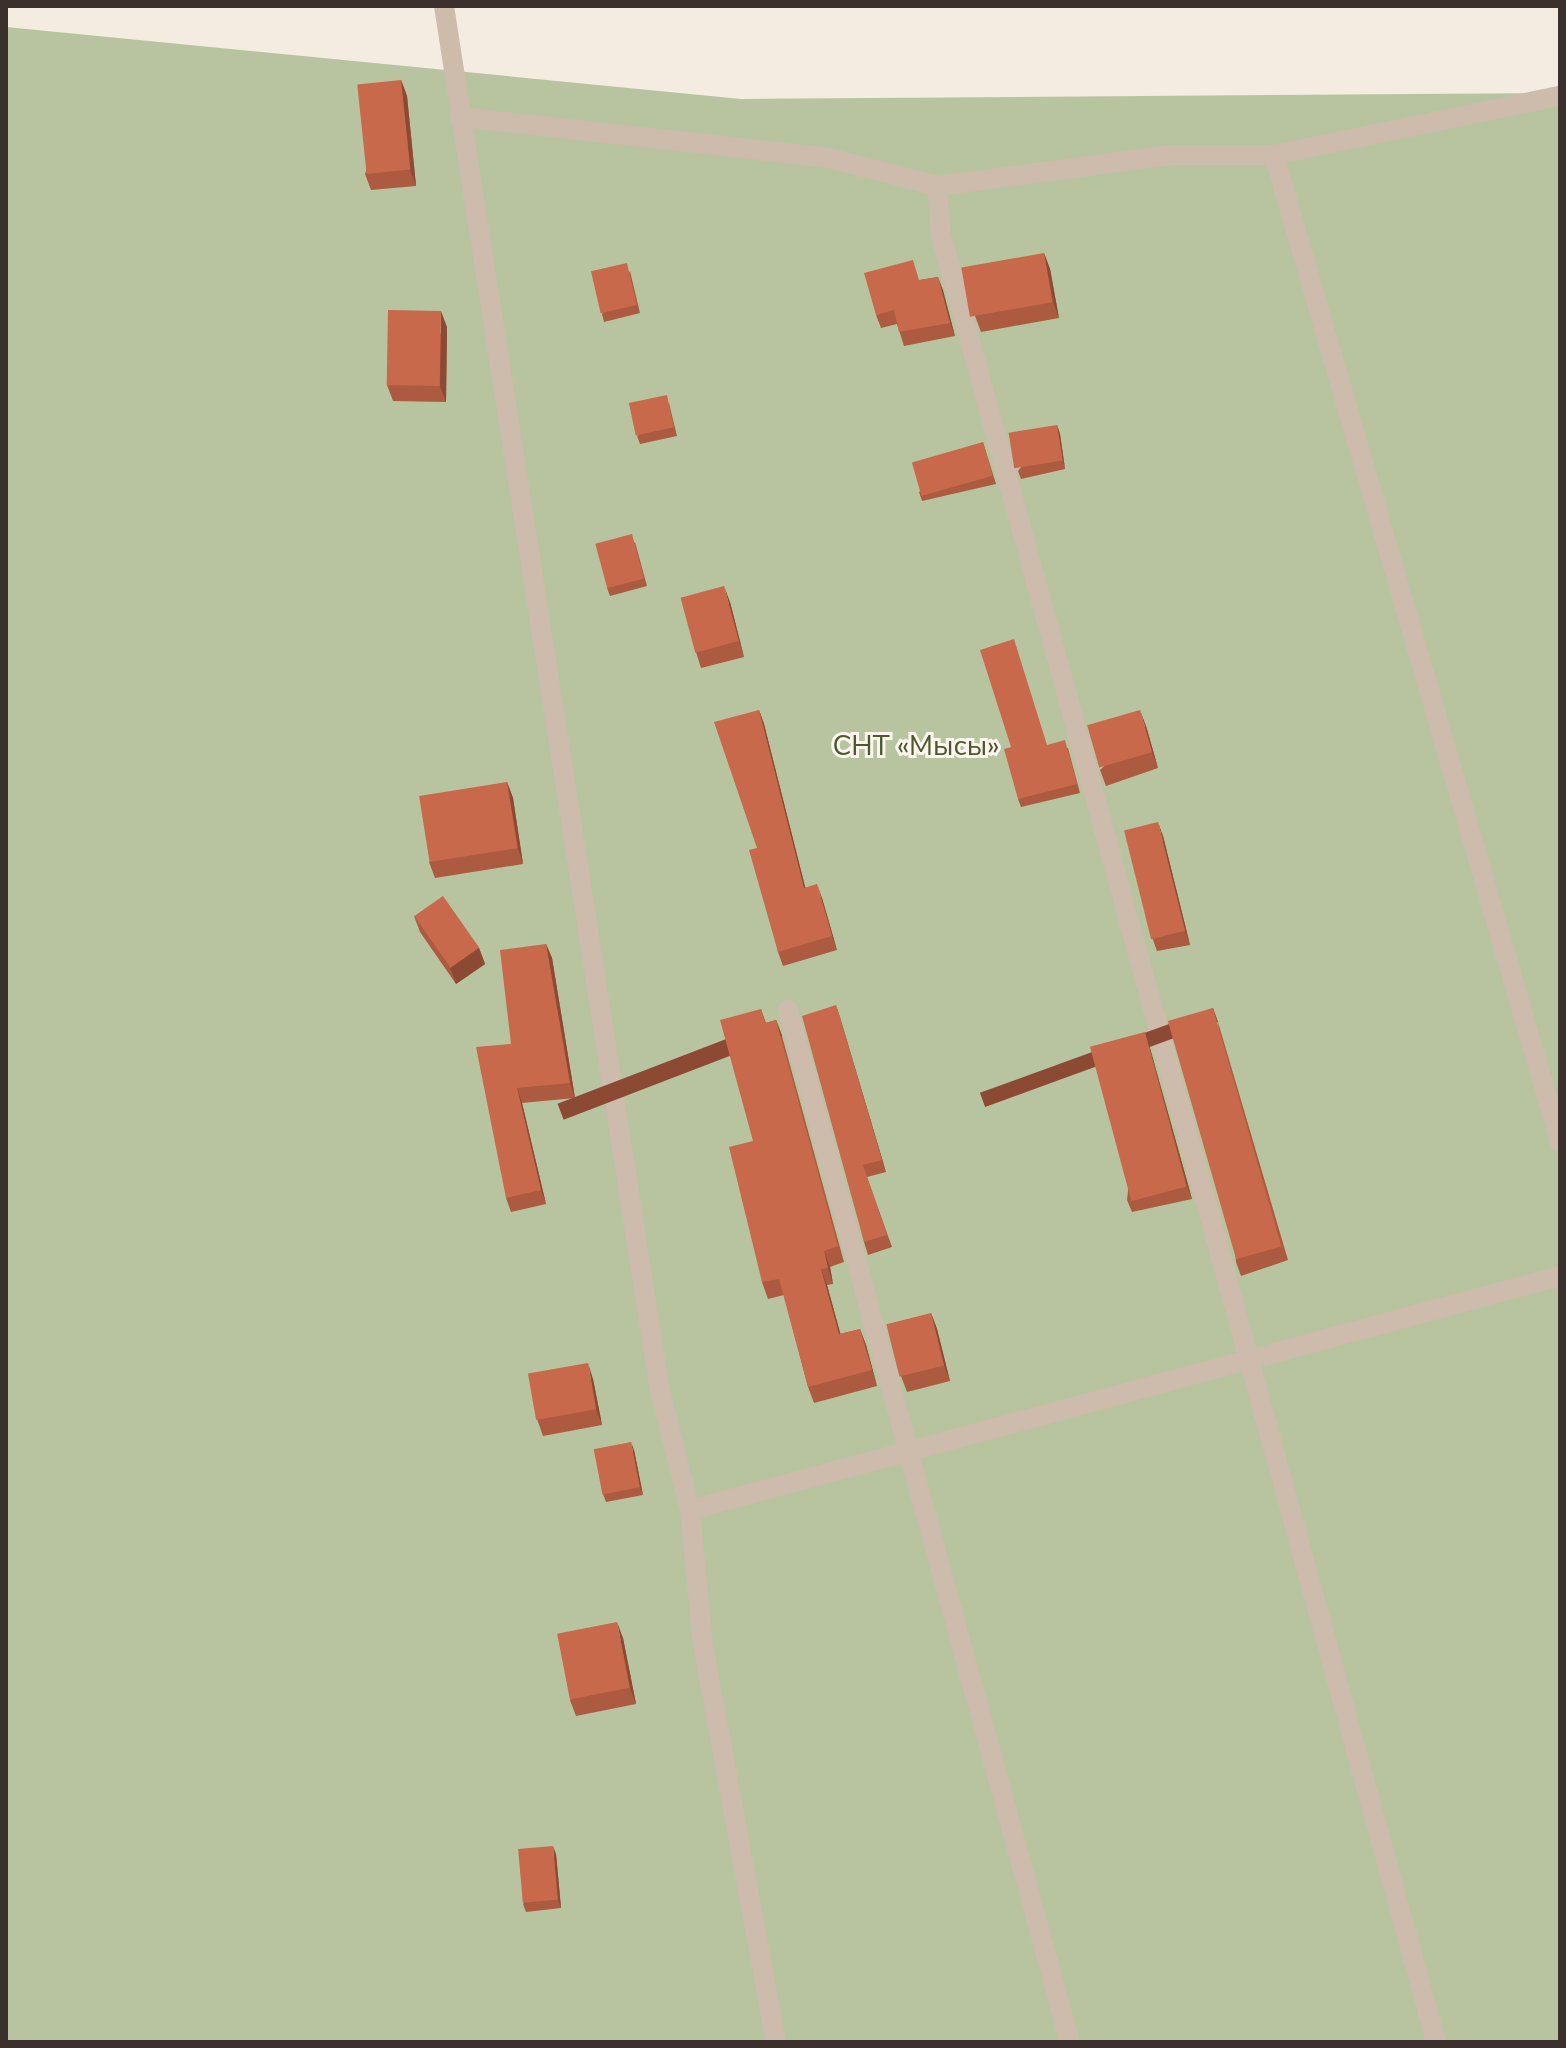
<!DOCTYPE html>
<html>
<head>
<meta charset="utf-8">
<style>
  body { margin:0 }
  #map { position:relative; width:1566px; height:2048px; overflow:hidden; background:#f4ebe1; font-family:"Nunito Sans",sans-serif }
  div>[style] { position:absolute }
  .green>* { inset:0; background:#b8c4a0 }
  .service>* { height:20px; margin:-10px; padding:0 10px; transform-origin:10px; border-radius:10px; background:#cdbbac }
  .wall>* { inset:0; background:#ac5a40 }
  .shaded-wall>* { inset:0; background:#8c4a34; transform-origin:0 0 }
  .building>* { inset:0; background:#c8694b; transform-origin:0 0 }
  span { translate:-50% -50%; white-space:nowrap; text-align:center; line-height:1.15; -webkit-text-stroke:6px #fbf5ee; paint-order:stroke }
  .park-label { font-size:28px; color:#4a5a2e }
  .frame { position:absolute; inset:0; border:8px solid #3b302b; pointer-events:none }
</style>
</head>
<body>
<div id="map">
  <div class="green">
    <div style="clip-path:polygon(6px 27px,741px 99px,1560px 93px,1560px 2042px,6px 2042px)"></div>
  </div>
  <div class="service">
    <div style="left:444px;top:6px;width:1397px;rotate:81.14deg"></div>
    <div style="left:659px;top:1386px;width:128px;rotate:76deg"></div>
    <div style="left:690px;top:1510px;width:136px;rotate:84.5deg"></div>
    <div style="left:703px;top:1645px;width:404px;rotate:79.6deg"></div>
    <div style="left:460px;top:117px;width:367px;rotate:6.3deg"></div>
    <div style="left:825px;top:157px;width:116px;rotate:14.5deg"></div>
    <div style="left:937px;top:186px;width:236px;rotate:-7.5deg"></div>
    <div style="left:1171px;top:155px;width:103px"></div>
    <div style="left:1274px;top:155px;width:292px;rotate:-11.7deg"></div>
    <div style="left:1274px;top:155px;width:1028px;rotate:73.84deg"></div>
    <div style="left:937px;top:186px;width:49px;rotate:85.3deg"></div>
    <div style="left:941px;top:235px;width:1874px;rotate:74.68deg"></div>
    <div style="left:788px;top:1010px;width:1070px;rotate:74.72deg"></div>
    <div style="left:690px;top:1510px;width:901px;rotate:-15.05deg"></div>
  </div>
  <div class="wall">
    <div style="clip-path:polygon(401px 80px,407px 96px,416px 186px,371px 190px,365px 174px)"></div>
    <div style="clip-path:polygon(1044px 253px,1050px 269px,1059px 318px,981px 332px,975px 316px)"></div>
    <div style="clip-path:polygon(630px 271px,640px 313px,604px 322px,602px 314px)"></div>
    <div style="clip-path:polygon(938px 277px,955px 336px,904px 346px,897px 324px,881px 328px,876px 315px,920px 280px)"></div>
    <div style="clip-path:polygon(447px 327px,446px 402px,393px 401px,387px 385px)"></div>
    <div style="clip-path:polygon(669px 403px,677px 436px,640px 444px,637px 436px)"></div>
    <div style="clip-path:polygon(1057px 425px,1060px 434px,1065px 469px,1021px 479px,1018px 471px)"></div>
    <div style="clip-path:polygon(983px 442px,996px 484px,922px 501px,919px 492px)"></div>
    <div style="clip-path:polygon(635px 542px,647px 586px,610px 596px,607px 588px)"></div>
    <div style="clip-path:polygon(730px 602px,744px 657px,701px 668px,696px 652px)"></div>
    <div style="clip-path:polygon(759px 710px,764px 724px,805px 887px,822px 898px,837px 950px,783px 966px,778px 952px,757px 848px)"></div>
    <div style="clip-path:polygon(1146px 726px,1158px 768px,1106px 786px,1100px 770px)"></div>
    <div style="clip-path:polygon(1047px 745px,1068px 748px,1080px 793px,1021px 807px,1018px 799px)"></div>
    <div style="clip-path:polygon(507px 782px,513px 798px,523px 864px,435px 878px,429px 862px)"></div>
    <div style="clip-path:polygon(1163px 836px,1190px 945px,1157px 951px,1152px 937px)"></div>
    <div style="clip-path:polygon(414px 916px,479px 948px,485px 964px,456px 984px,420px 932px)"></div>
    <div style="clip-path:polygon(546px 944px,552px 958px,575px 1098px,522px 1103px,546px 1204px,511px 1212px,506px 1198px,511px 1044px)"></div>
    <div style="clip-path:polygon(836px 1005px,886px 1172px,867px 1177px,892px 1247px,868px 1255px,864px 1242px)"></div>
    <div style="clip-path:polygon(761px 1009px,766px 1023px,776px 1020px,782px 1036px,844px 1262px,830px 1267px,833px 1284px,827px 1285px,840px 1334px,860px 1329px,866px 1345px,877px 1386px,814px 1403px,808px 1387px,784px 1295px,768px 1299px,762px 1282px,753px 1141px)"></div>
    <div style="clip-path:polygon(1218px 1022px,1288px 1260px,1241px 1276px,1236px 1262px)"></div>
    <div style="clip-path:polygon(1145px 1032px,1192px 1199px,1132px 1212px,1127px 1200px)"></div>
    <div style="clip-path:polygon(931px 1313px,937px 1329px,950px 1381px,907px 1392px,901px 1376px)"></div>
    <div style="clip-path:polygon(593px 1379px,602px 1425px,543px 1436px,537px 1419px)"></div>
    <div style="clip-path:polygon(634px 1450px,643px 1495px,606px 1502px,603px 1494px)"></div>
    <div style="clip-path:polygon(623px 1638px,636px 1704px,576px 1716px,570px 1700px)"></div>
    <div style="clip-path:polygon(556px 1854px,561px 1908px,526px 1912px,523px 1904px)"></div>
  </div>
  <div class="shaded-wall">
    <div style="clip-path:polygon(401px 80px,407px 96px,416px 186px,410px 170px)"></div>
    <div style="clip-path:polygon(1044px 253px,1050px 269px,1059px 318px,1053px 302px)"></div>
    <div style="clip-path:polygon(938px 277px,943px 290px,955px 336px,950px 323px)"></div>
    <div style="clip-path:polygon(441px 311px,447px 327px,446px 402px,440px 386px)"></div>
    <div style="clip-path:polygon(1057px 425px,1060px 434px,1065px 469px,1063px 461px)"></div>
    <div style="clip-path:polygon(724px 586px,730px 602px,744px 657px,739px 641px)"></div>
    <div style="clip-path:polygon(759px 710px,764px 724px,809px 902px,804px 888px)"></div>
    <div style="clip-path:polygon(1140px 710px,1146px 726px,1158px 768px,1152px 752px)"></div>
    <div style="clip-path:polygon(507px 782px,513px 798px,523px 864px,518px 848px)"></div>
    <div style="clip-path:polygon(1158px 822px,1163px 836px,1190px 945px,1185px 931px)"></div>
    <div style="clip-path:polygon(817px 884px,822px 898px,837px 950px,832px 936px)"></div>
    <div style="clip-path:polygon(546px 944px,552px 958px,575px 1098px,570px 1083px)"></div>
    <div style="clip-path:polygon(479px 948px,485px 964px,456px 984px,450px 968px)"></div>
    <div style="clip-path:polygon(836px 1005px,840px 1017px,886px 1172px,882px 1160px)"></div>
    <div style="left:1213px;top:1008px;width:15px;height:248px;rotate:70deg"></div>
    <div style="left:776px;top:1020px;width:17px;height:234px;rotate:69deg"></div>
    <div style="clip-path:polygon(1145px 1032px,1149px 1044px,1192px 1199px,1187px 1186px)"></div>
    <div style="clip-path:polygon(517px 1088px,522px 1103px,546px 1204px,541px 1190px)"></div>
    <div style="clip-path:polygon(824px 1251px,830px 1267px,833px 1284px,828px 1268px)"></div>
    <div style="clip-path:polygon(821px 1269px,827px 1285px,845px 1350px,839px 1334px)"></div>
    <div style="clip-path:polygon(931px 1313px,937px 1329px,950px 1381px,944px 1365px)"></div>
    <div style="clip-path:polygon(860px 1329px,866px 1345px,877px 1386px,872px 1370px)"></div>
    <div style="clip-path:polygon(588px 1363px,593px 1379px,602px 1425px,596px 1409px)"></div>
    <div style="clip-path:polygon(631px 1442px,634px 1450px,643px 1495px,640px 1487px)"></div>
    <div style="clip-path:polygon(617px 1622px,623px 1638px,636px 1704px,630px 1688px)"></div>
    <div style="clip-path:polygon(553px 1846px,556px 1854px,561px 1908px,558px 1900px)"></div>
  </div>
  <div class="building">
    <div style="left:401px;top:80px;width:90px;height:44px;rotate:84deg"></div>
    <div style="left:1044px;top:253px;width:50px;height:84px;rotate:80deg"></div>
    <div style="clip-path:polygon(913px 260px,919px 280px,938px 277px,950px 323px,899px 332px,894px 310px,876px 315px,864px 273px)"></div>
    <div style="left:627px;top:263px;width:43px;height:37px;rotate:77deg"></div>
    <div style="left:388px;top:310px;width:53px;height:75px;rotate:1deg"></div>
    <div style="left:667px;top:395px;width:33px;height:39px;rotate:78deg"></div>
    <div style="left:1057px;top:425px;width:36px;height:49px;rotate:81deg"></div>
    <div style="left:983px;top:442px;width:35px;height:74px;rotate:74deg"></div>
    <div style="left:632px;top:534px;width:46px;height:38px;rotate:75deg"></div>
    <div style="left:724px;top:586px;width:57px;height:45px;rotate:75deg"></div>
    <div style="clip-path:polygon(1014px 639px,1047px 745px,1065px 740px,1077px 784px,1018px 799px,1004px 749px,1011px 747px,980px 650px)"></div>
    <div style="clip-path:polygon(759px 710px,804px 888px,817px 884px,832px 936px,778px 952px,749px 850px,757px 848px,714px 722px)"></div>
    <div style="left:1140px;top:710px;width:44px;height:55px;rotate:74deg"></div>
    <div style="left:507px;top:782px;width:67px;height:89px;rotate:81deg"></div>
    <div style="left:1158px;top:822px;width:112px;height:35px;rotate:76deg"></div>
    <div style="left:443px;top:896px;width:63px;height:35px;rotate:55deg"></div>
    <div style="clip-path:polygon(546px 944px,570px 1083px,517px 1088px,541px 1190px,506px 1198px,476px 1047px,511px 1044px,500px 950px)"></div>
    <div style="clip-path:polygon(836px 1005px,882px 1160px,863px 1165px,887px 1235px,864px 1242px,802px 1016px)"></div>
    <div style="left:1213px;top:1008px;width:248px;height:47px;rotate:74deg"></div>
    <div style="clip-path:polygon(761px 1009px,765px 1023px,776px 1020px,838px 1246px,824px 1251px,828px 1268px,821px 1269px,839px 1334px,860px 1329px,872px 1370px,808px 1387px,779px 1279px,762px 1282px,729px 1147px,753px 1141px,720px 1020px)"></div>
    <div style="left:1145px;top:1032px;width:160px;height:57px;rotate:75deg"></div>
    <div style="left:931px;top:1313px;width:54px;height:46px;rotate:76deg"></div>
    <div style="left:588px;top:1363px;width:47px;height:61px;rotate:80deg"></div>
    <div style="left:631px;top:1442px;width:46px;height:38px;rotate:79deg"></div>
    <div style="left:617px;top:1622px;width:67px;height:61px;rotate:79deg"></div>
    <div style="left:553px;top:1846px;width:54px;height:35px;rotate:85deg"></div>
  </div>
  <div class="park-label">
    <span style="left:916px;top:746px">СНТ «Мысы»</span>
  </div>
  <div class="frame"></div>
</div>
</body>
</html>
